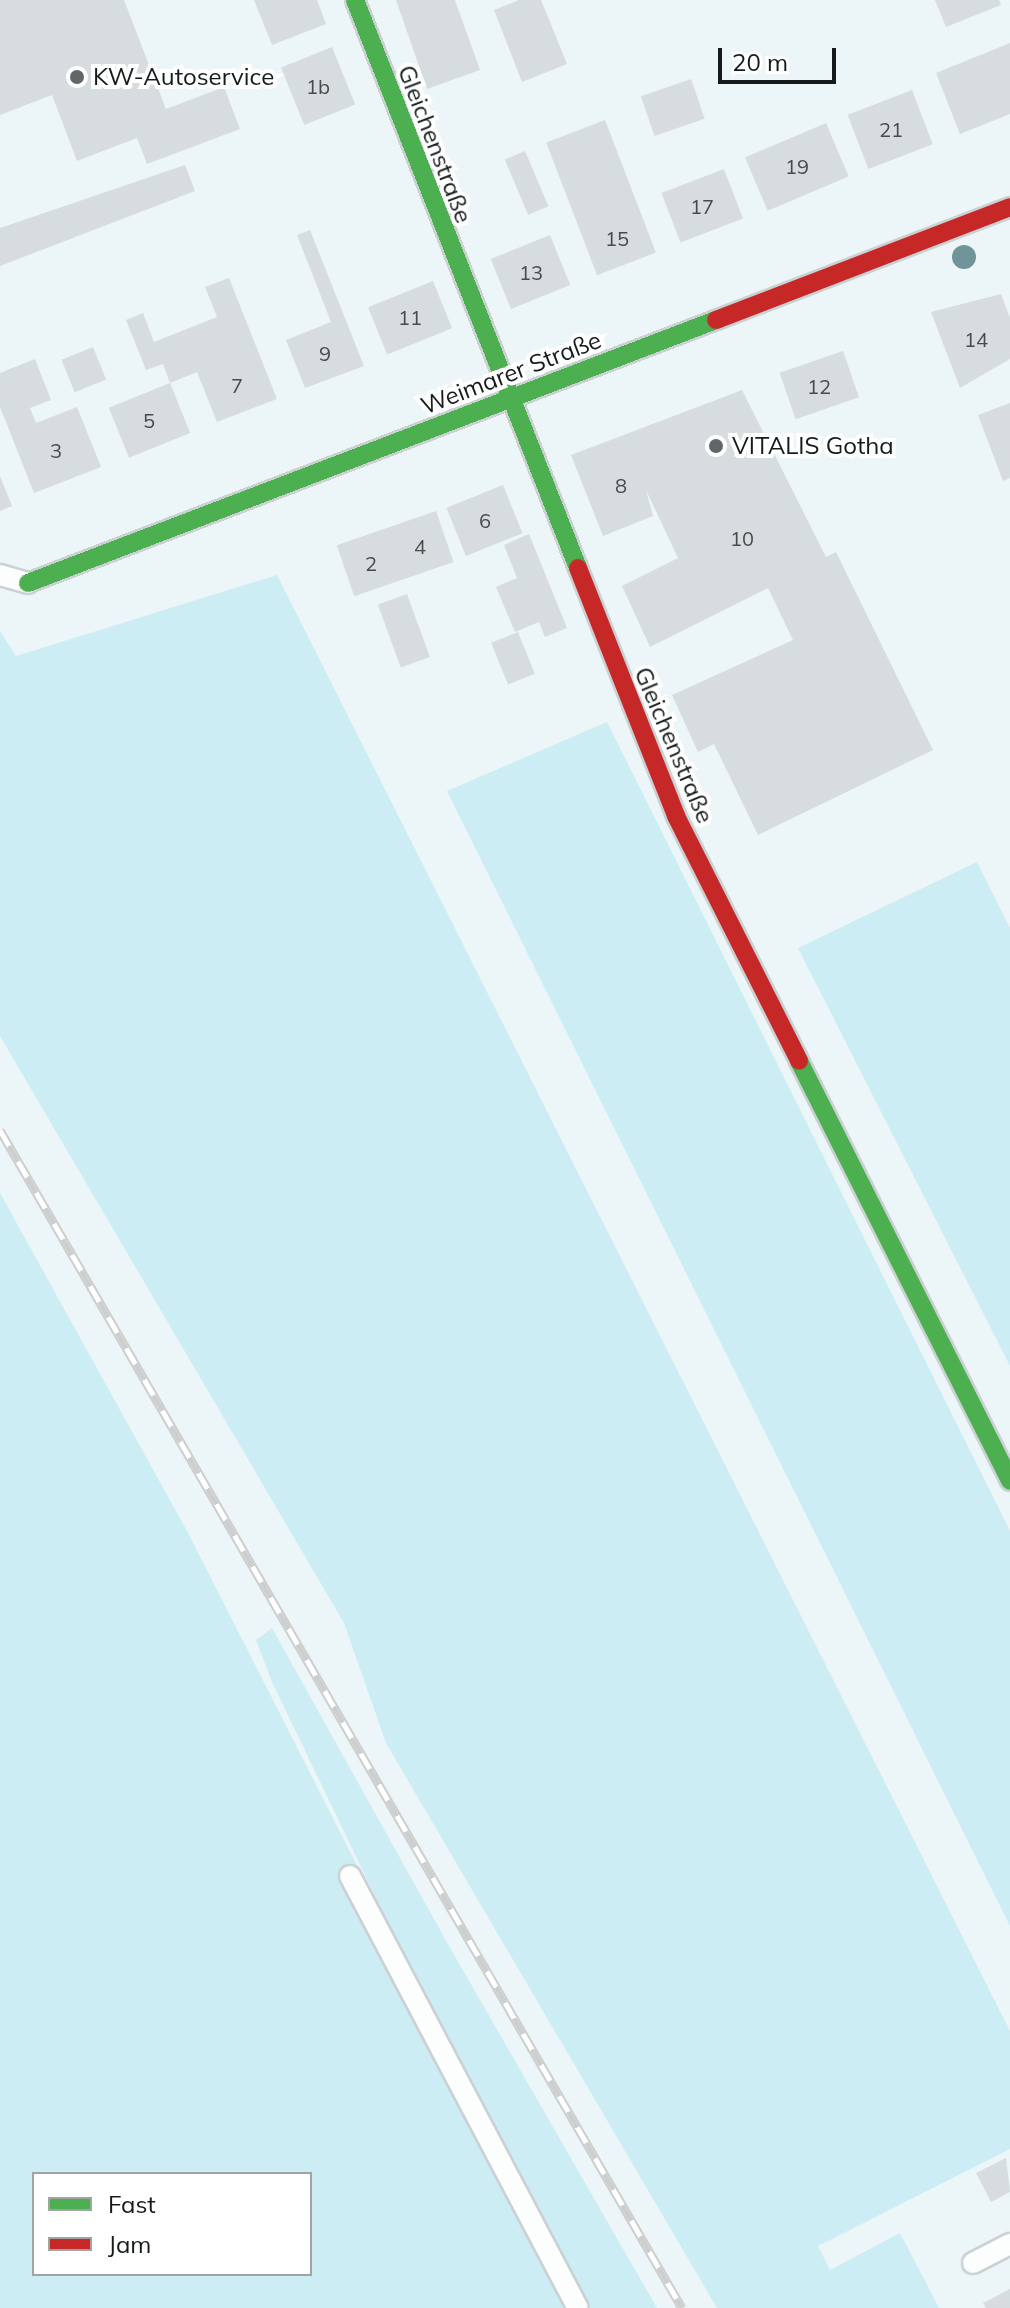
<!DOCTYPE html>
<html>
<head>
<meta charset="utf-8">
<style>
  body { margin:0 }
  #map { position:relative; width:1010px; height:2308px; overflow:hidden; background:#ecf5f7; font-family:Mulish,sans-serif }
  div>[style] { position:absolute }
  .green>* { inset:0; background:#ccedf4 }
  .building>* { inset:0; background:#d7dddf; transform-origin:0 0 }
  .roads { filter:drop-shadow(2px 0 #cbd1d3) drop-shadow(-2px 0 #cbd1d3) drop-shadow(0 2px #cbd1d3) drop-shadow(0 -2px #cbd1d3) }
  .lane>* { height:20px; margin:-10px; padding:0 10px; transform-origin:10px; border-radius:10px; background:#fcfefe }
  .fast>* { height:18px; margin:-9px; padding:0 9px; transform-origin:9px; border-radius:9px; background:#4caf50 }
  .jam>* { height:18px; margin:-9px; padding:0 9px; transform-origin:9px; border-radius:9px; background:#c62828 }
  .rail>* { height:9px; margin-top:-4.5px; transform-origin:0; background:repeating-linear-gradient(90deg,#fff 0 18px,#cdcfcf 0 36px); box-sizing:border-box; border-block:2px solid #cdcfcf }
  .trees>* { width:24px; height:24px; margin:-12px; border-radius:50%; background:#6f959b }
  .dots>* { width:22px; height:22px; translate:-50% -50%; box-sizing:border-box; border:4px solid #fff; border-radius:50% }
  span { translate:-50% -50%; white-space:nowrap; text-align:center; line-height:1.15; -webkit-text-stroke:8px #fff; paint-order:stroke }
  .number-label { font-size:20px; color:#464b4c }
  .number-label span { -webkit-text-stroke-width:0 }
  .poi-label { font-size:24px; color:#151a1b }
  .left { translate:0 -50%; text-align:left }
  .street-label { font-size:24px; color:#151a1b }
  .legend { position:absolute; left:32px; top:2172px; width:280px; height:104px; box-sizing:border-box; background:#fff; border:2px solid #a1a3a4; margin:0; padding:10px 14px; list-style:none; font-size:24px; color:#151a1b }
  .legend li { display:flex; align-items:center; gap:16px; height:40px }
  .legend b { width:40px; border:2px solid #a1a3a4 }
  .scale { position:absolute; left:718px; top:48px; width:118px; height:36px; box-sizing:border-box; border:4px solid #151a1b; border-top:0; padding-left:10px; font-size:24px; line-height:28px; white-space:nowrap; color:#151a1b; -webkit-text-stroke:6px #fff; paint-order:stroke }
</style>
</head>
<body>
<div id="map">
  <div class="green">
    <div style="clip-path:polygon(277px 575px,1010px 2031px,1010px 2149px,818px 2246px,830px 2270px,900px 2233px,939px 2308px,717px 2308px,386px 1743px,344px 1623px,0 1036px,0 631px,16px 656px)"></div>
    <div style="clip-path:polygon(607px 722px,1010px 1531px,1010px 1926px,447px 791px)"></div>
    <div style="clip-path:polygon(977px 862px,1010px 928px,1010px 1366px,798px 948px)"></div>
    <div style="clip-path:polygon(evenodd,0 1193px,187px 1531px,582px 2308px,0 2308px,0 1193px,34px 2174px,310px 2174px,310px 2274px,34px 2274px,34px 2174px)"></div>
    <div style="clip-path:polygon(272px 1628px,449px 1946px,657px 2308px,588px 2308px,571px 2278px,428px 2006px,272px 1682px,256px 1640px)"></div>
  </div>
  <div class="building">
    <div style="clip-path:polygon(0 0,124px 0,166px 109px,224px 87px,240px 129px,147px 164px,137px 138px,77px 161px,52px 95px,0 115px)"></div>
    <div style="clip-path:polygon(254px 0,317px 0,326px 24px,272px 45px)"></div>
    <div style="clip-path:polygon(396px 0,455px 0,480px 70px,427px 89px)"></div>
    <div style="clip-path:polygon(519px 0,541px 0,567px 64px,522px 82px,494px 10px)"></div>
    <div style="clip-path:polygon(935px 0,999px 0,1001px 5px,946px 27px)"></div>
    <div style="clip-path:polygon(1010px 43px,1010px 114px,960px 134px,936px 73px)"></div>
    <div style="left:332px;top:47px;width:62px;height:55px;rotate:68deg"></div>
    <div style="left:691px;top:79px;width:42px;height:53px;rotate:71deg"></div>
    <div style="left:912px;top:90px;width:58px;height:69px;rotate:69deg"></div>
    <div style="left:605px;top:120px;width:142px;height:63px;rotate:69deg"></div>
    <div style="left:826px;top:123px;width:58px;height:88px;rotate:67deg"></div>
    <div style="left:525px;top:151px;width:60px;height:22px;rotate:67deg"></div>
    <div style="clip-path:polygon(185px 165px,195px 191px,0 266px,0 228px)"></div>
    <div style="left:724px;top:169px;width:53px;height:67px;rotate:69deg"></div>
    <div style="clip-path:polygon(310px 230px,364px 366px,305px 388px,286px 340px,331px 322px,297px 235px)"></div>
    <div style="left:550px;top:235px;width:54px;height:64px;rotate:68deg"></div>
    <div style="clip-path:polygon(229px 278px,277px 399px,217px 422px,197px 372px,170px 383px,163px 364px,146px 370px,126px 320px,143px 313px,154px 342px,217px 317px,205px 287px)"></div>
    <div style="left:433px;top:281px;width:51px;height:70px;rotate:68deg"></div>
    <div style="clip-path:polygon(1001px 294px,1010px 318px,1010px 359px,960px 388px,931px 312px)"></div>
    <div style="left:93px;top:347px;width:35px;height:34px;rotate:68deg"></div>
    <div style="left:843px;top:351px;width:49px;height:67px;rotate:71deg"></div>
    <div style="clip-path:polygon(35px 359px,51px 400px,30px 408px,36px 423px,77px 407px,101px 467px,34px 493px,0 407px,0 373px)"></div>
    <div style="left:170px;top:383px;width:54px;height:66px;rotate:68deg"></div>
    <div style="clip-path:polygon(742px 390px,826px 557px,836px 552px,933px 750px,758px 835px,714px 744px,698px 752px,672px 695px,793px 640px,768px 588px,650px 647px,622px 586px,678px 558px,646px 490px,653px 516px,603px 536px,571px 455px)"></div>
    <div style="clip-path:polygon(1010px 403px,1010px 478px,1003px 481px,978px 415px)"></div>
    <div style="clip-path:polygon(0 476px,12px 506px,0 511px)"></div>
    <div style="left:503px;top:485px;width:52px;height:61px;rotate:68deg"></div>
    <div style="left:436px;top:511px;width:54px;height:105px;rotate:71deg"></div>
    <div style="clip-path:polygon(529px 534px,567px 628px,545px 637px,539px 622px,515px 632px,496px 587px,517px 578px,504px 545px)"></div>
    <div style="left:407px;top:594px;width:67px;height:31px;rotate:70deg"></div>
    <div style="left:518px;top:632px;width:45px;height:29px;rotate:68deg"></div>
    <div style="clip-path:polygon(1006px 2158px,1010px 2192px,991px 2202px,976px 2173px)"></div>
    <div style="clip-path:polygon(1010px 2289px,1010px 2308px,986px 2308px,983px 2303px)"></div>
  </div>
  <div class="roads">
    <div class="lane">
      <div style="left:0;top:575px;width:29px;rotate:16deg"></div>
      <div style="left:350px;top:1876px;width:488px;rotate:62.2deg"></div>
      <div style="left:973px;top:2263px;width:42px;rotate:-27.2deg"></div>
    </div>
    <div class="fast">
      <div style="left:355px;top:0;width:610px;rotate:68.56deg"></div>
      <div style="left:28px;top:583px;width:737px;rotate:-20.92deg"></div>
      <div style="left:799px;top:1061px;width:470px;rotate:63.3deg"></div>
    </div>
    <div class="jam">
      <div style="left:716px;top:320px;width:315px;rotate:-21deg"></div>
      <div style="left:578px;top:568px;width:267px;rotate:68.4deg"></div>
      <div style="left:676px;top:816px;width:274px;rotate:63.3deg"></div>
    </div>
  </div>
  <div class="rail">
    <div style="left:0;top:1130px;width:1361px;rotate:59.93deg"></div>
  </div>
  <div class="trees">
    <div style="left:964px;top:257px"></div>
  </div>
  <div class="dots">
    <div style="left:77px;top:77px;background:#606768"></div>
    <div style="left:716px;top:446px;background:#606768"></div>
  </div>
  <div class="number-label">
    <span style="left:318px;top:86px">1b</span>
    <span style="left:891px;top:129px">21</span>
    <span style="left:797px;top:166px">19</span>
    <span style="left:702px;top:206px">17</span>
    <span style="left:617px;top:238px">15</span>
    <span style="left:531px;top:272px">13</span>
    <span style="left:410px;top:317px">11</span>
    <span style="left:976px;top:339px">14</span>
    <span style="left:325px;top:353px">9</span>
    <span style="left:237px;top:385px">7</span>
    <span style="left:819px;top:386px">12</span>
    <span style="left:149px;top:420px">5</span>
    <span style="left:56px;top:450px">3</span>
    <span style="left:621px;top:485px">8</span>
    <span style="left:485px;top:520px">6</span>
    <span style="left:742px;top:538px">10</span>
    <span style="left:420px;top:546px">4</span>
    <span style="left:371px;top:563px">2</span>
  </div>
  <div class="poi-label">
    <span class="left" style="left:93px;top:77px">KW-Autoservice</span>
    <span class="left" style="left:732px;top:446px">VITALIS Gotha</span>
  </div>
  <div class="street-label">
    <span style="left:435px;top:144px;rotate:69deg">Gleichenstraße</span>
    <span style="left:511px;top:373px;rotate:-21deg">Weimarer Straße</span>
    <span style="left:674px;top:745px;rotate:67deg">Gleichenstraße</span>
  </div>
  <ul class="legend">
  <li><b style="height:10px;background:#4caf50"></b>Fast</li>
  <li><b style="height:10px;background:#c62828"></b>Jam</li>
  </ul>
  <div class="scale">20 m</div>
</div>
</body>
</html>
